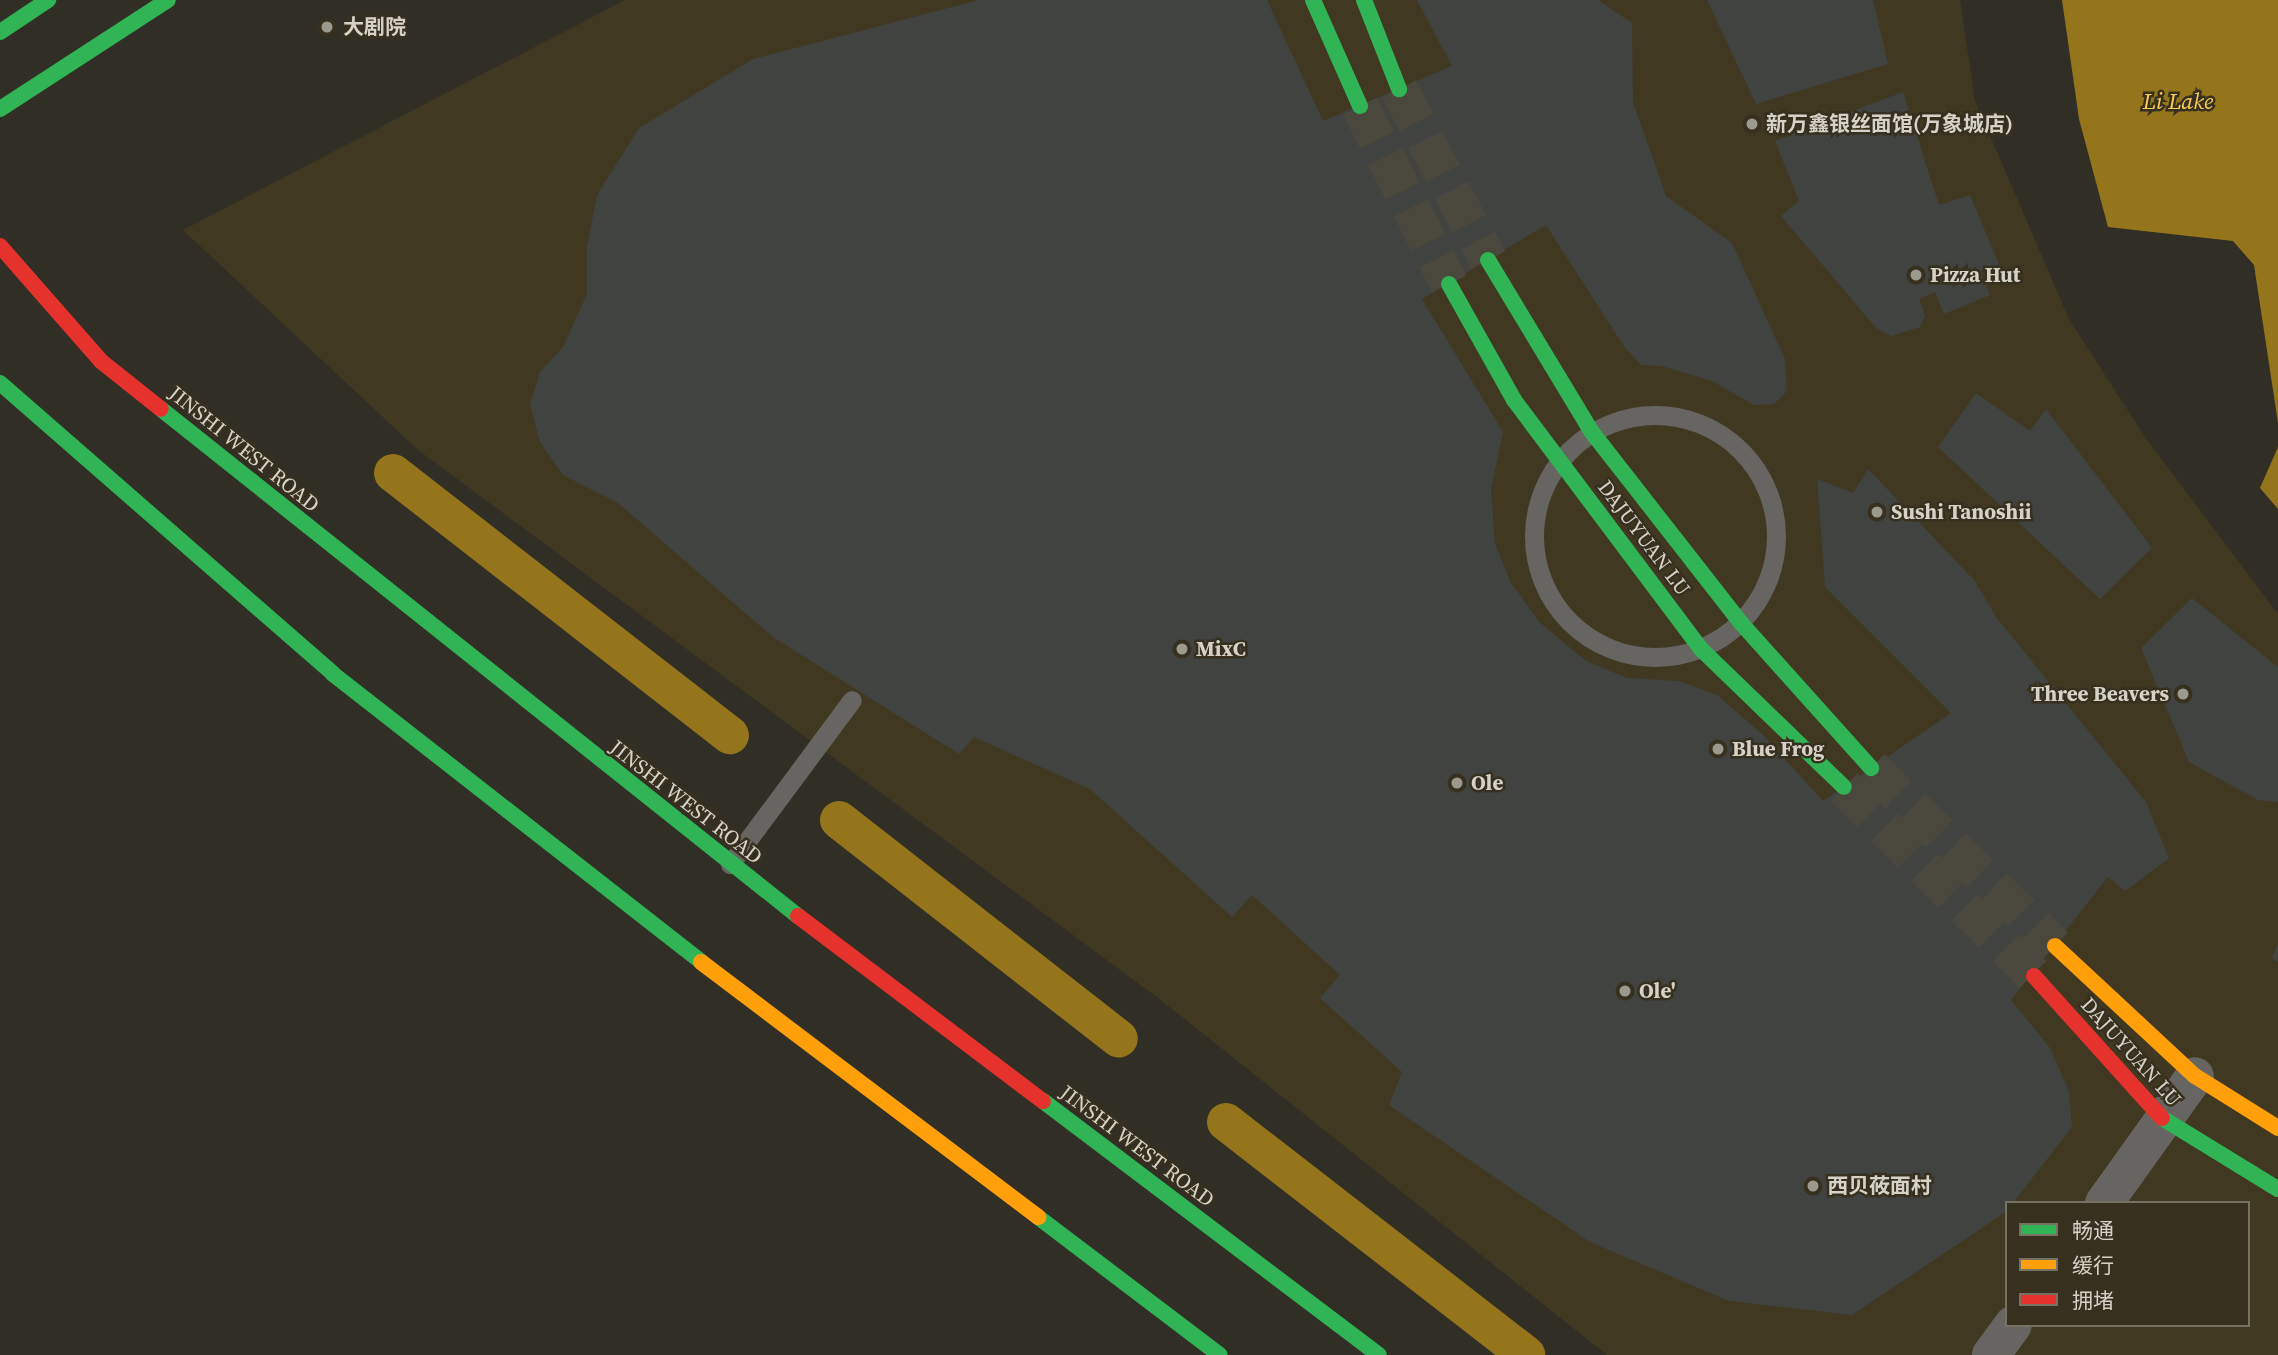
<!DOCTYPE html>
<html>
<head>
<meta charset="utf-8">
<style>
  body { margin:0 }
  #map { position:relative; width:2278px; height:1355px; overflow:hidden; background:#312e25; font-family:"Source Serif 4","Noto Sans SC",serif }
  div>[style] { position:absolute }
  .built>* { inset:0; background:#413822 }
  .water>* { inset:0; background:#95751b }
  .canal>* { height:38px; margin:-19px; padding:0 19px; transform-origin:19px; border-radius:19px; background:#95751b }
  .building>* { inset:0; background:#414340 }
  .secondary-tunnel>* { height:38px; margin-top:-19px; transform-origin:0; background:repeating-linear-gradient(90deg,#4a473d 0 38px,transparent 0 57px) }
  .lane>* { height:19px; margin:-9.5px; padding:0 9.5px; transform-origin:9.5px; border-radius:9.5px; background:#676561 }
  .lane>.ring { margin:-9.5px; padding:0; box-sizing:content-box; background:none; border:19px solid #676561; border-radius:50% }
  .street>* { height:38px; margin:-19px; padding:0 19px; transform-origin:19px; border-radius:19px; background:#676561 }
  .fast>* { height:16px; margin:-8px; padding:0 8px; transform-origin:8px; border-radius:8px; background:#30b455 }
  .slow>* { height:16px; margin:-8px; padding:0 8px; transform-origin:8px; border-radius:8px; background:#ff9f0a }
  .jam>* { height:16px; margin:-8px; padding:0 8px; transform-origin:8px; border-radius:8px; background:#e5322d }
  .dots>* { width:19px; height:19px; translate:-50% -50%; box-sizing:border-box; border:4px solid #37301f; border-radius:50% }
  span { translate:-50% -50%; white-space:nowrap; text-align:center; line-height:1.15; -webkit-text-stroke:5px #37301f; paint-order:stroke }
  .poi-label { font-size:21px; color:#d6d2c8; font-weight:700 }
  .left { translate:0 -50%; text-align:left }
  .right { translate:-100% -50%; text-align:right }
  .street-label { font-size:21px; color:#d6d2c8 }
  .water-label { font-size:23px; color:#fccc53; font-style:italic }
  .legend { position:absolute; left:2005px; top:1201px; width:245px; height:126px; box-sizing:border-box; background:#37301f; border:2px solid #777163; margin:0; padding:9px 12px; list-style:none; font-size:21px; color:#d6d2c8 }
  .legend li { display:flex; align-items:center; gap:14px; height:35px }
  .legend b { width:35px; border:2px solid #777163 }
</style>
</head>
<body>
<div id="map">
  <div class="built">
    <div style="clip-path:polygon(evenodd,625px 0,1960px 0,1975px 101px,2069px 319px,2145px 437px,2278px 614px,2278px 1355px,1607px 1355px,1162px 1001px,418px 450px,183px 230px,625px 0,2007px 1203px,2248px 1203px,2248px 1325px,2007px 1325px,2007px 1203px)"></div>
  </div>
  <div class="water">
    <div style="clip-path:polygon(2062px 0,2278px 0,2278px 423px,2254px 265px,2233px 241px,2108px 227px,2079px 119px)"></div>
    <div style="clip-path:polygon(2278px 447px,2278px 509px,2260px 488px)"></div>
  </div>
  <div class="canal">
    <div style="left:393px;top:473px;width:427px;rotate:37.9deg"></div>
    <div style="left:839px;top:820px;width:355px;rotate:38deg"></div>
    <div style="left:1226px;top:1122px;width:380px;rotate:37.8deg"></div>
  </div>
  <div class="building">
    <div style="clip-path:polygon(979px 0,1267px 0,1323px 121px,1452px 66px,1417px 0,1598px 0,1632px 23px,1633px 102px,1666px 196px,1732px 243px,1785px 359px,1787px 391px,1774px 404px,1754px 405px,1712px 381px,1662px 366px,1641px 365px,1625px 348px,1546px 225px,1422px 299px,1503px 432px,1491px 490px,1495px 544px,1510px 581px,1539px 622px,1586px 661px,1627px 678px,1679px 681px,1717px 695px,1762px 734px,1823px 801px,1951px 713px,1825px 587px,1817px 479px,1853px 493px,1868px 469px,1975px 581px,1996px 617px,2146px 802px,2169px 858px,2125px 891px,2108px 877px,2011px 1000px,2050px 1048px,2069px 1091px,2072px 1127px,2013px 1203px,2007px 1203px,2007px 1211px,1852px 1315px,1729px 1301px,1590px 1242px,1389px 1105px,1402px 1072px,1320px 998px,1340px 975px,1252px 895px,1232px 917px,1090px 789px,974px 737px,959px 754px,773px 637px,618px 503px,563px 475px,540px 442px,530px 405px,540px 372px,563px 347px,587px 294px,587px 247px,597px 195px,639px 128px,753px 59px)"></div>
    <div style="clip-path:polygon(1707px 0,1873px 0,1888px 64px,1756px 104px)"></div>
    <div style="clip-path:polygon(1903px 92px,1939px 205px,1970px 195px,1999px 264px,1980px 272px,1990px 295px,1944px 314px,1935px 292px,1919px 299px,1925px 316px,1920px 327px,1891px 336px,1877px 329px,1781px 216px,1799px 201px,1775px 141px)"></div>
    <div style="clip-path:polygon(1976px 393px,2030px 431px,2046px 409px,2152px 548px,2100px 599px,1938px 447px)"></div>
    <div style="clip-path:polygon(2192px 598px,2278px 667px,2278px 802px,2258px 800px,2189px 762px,2141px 648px)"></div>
    <div style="clip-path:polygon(2278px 944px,2278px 962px,2272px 958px)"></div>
  </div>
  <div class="secondary-tunnel">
    <div style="left:1399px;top:89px;width:193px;rotate:62.5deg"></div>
    <div style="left:1360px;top:106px;width:199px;rotate:63.4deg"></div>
    <div style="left:1871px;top:768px;width:256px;rotate:44.1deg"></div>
    <div style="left:1844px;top:787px;width:268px;rotate:44.8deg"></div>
  </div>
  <div class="lane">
    <div class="ring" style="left:1534px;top:415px;width:223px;height:223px"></div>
    <div style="left:730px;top:864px;width:204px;rotate:-53.4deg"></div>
  </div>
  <div class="street">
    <div style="left:2104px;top:1203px;width:156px;rotate:-54.4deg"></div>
    <div style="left:1991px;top:1355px;width:37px;rotate:-54deg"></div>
  </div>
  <div class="fast">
    <div style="left:1313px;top:0;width:116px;rotate:66.1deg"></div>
    <div style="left:1364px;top:0;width:96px;rotate:68.5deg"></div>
    <div style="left:0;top:32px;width:58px;rotate:-33.7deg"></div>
    <div style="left:0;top:109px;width:200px;rotate:-33deg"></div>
    <div style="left:1488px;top:260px;width:200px;rotate:58.9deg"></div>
    <div style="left:1591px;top:431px;width:244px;rotate:52deg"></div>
    <div style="left:1741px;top:623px;width:195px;rotate:48.1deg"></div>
    <div style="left:1449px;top:284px;width:133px;rotate:60.7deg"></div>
    <div style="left:1514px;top:400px;width:313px;rotate:53.1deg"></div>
    <div style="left:1702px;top:650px;width:197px;rotate:44deg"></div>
    <div style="left:0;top:383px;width:442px;rotate:41.1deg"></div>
    <div style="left:333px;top:674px;width:467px;rotate:38deg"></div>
    <div style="left:161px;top:409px;width:814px;rotate:38.52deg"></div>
    <div style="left:1043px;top:1101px;width:421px;rotate:37.1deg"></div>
    <div style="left:2162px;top:1118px;width:136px;rotate:31.5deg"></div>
    <div style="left:1038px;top:1217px;width:228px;rotate:37.2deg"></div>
  </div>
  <div class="slow">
    <div style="left:2055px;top:946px;width:191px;rotate:42.9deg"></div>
    <div style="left:2195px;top:1076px;width:98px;rotate:32.1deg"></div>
    <div style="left:701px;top:962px;width:423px;rotate:37.1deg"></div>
  </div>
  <div class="jam">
    <div style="left:0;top:246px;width:154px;rotate:48.7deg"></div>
    <div style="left:102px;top:362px;width:75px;rotate:38.5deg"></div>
    <div style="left:798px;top:916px;width:307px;rotate:37.1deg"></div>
    <div style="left:2034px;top:976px;width:191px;rotate:48deg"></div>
  </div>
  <div class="dots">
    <div style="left:327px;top:27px;background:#9c998f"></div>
    <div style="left:1752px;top:124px;background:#9c998f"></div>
    <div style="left:1916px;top:275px;background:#9c998f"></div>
    <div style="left:1877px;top:512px;background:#9c998f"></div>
    <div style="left:1182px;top:649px;background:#9c998f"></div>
    <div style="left:2183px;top:694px;background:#9c998f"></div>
    <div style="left:1718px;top:749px;background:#9c998f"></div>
    <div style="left:1457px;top:783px;background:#9c998f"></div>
    <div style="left:1625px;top:991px;background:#9c998f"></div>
    <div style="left:1813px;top:1186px;background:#9c998f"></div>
  </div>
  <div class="poi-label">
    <span class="left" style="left:343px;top:27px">大剧院</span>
    <span class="left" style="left:1766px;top:124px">新万鑫银丝面馆(万象城店)</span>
    <span class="left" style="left:1930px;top:275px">Pizza Hut</span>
    <span class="left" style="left:1891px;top:512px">Sushi Tanoshii</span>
    <span class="left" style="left:1196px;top:649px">MixC</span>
    <span class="right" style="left:2169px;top:694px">Three Beavers</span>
    <span class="left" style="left:1732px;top:749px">Blue Frog</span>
    <span class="left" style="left:1471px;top:783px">Ole</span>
    <span class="left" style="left:1639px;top:991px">Ole'</span>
    <span class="left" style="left:1827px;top:1186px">西贝莜面村</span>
  </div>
  <div class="street-label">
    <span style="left:244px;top:449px;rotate:39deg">JINSHI WEST ROAD</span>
    <span style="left:1644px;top:538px;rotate:53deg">DAJUYUAN LU</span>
    <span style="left:686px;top:802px;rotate:38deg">JINSHI WEST ROAD</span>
    <span style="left:2131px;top:1052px;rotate:48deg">DAJUYUAN LU</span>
    <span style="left:1137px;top:1146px;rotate:37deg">JINSHI WEST ROAD</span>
  </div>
  <div class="water-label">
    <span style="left:2178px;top:101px">Li Lake</span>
  </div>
  <ul class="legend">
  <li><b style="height:9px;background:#30b455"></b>畅通</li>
  <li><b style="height:9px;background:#ff9f0a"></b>缓行</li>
  <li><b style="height:9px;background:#e5322d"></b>拥堵</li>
  </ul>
</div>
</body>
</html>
